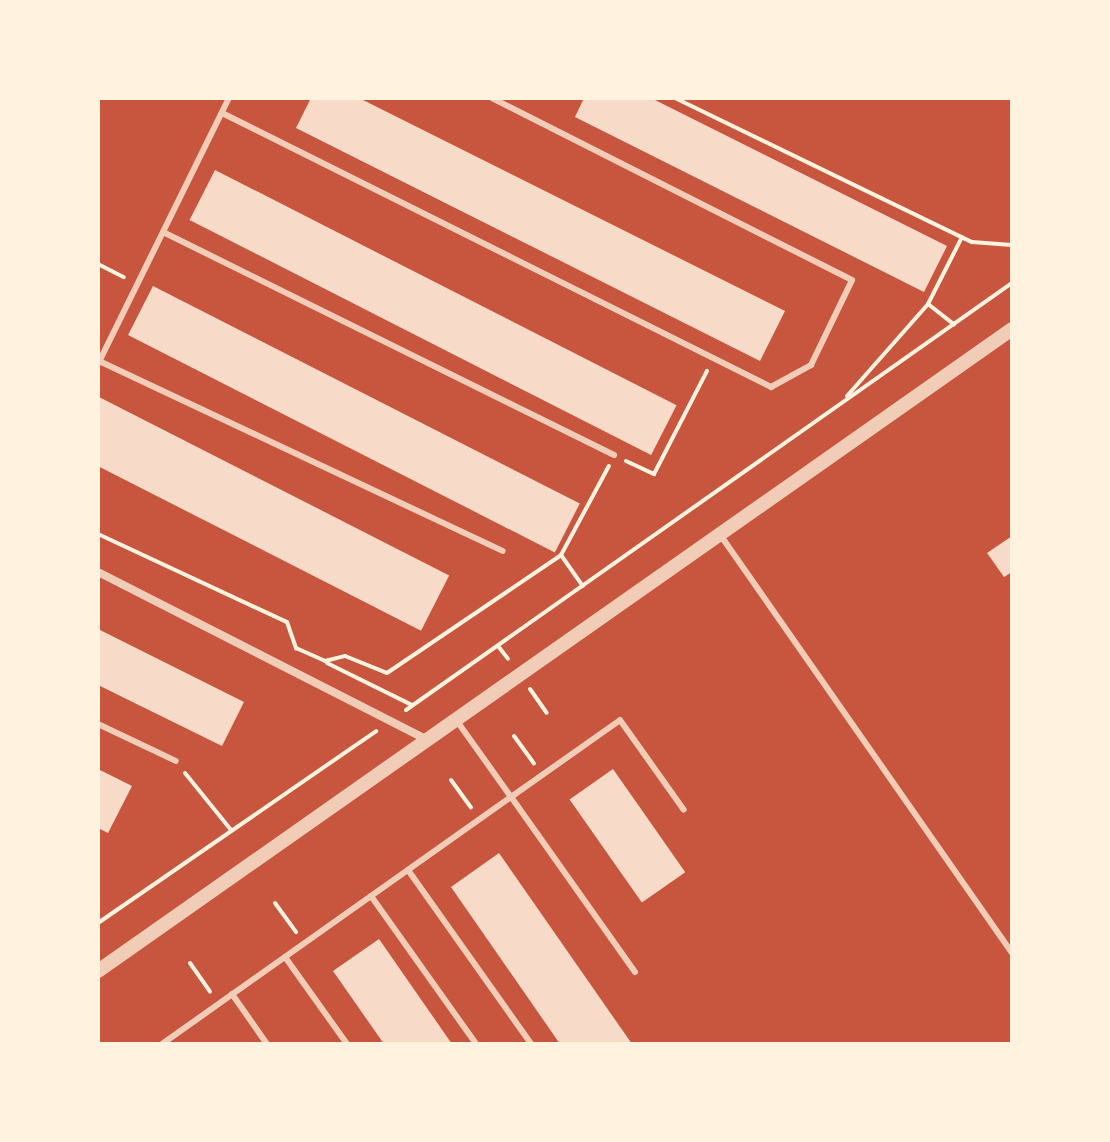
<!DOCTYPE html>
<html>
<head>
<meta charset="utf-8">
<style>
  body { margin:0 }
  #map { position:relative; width:1110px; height:1142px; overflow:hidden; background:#c8553d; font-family:"Fira Sans",sans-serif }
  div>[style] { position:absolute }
  .building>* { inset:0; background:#f7dbc8; transform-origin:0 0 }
  .path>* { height:4px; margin:-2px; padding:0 2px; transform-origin:2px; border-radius:2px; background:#fff3e0 }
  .service>* { height:6px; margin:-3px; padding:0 3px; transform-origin:3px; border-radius:3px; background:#f1ccb7 }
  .minor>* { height:8px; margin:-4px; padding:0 4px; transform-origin:4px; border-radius:4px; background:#f1ccb7 }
  .tertiary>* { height:14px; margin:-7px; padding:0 7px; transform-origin:7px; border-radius:7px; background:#f1ccb7 }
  span { translate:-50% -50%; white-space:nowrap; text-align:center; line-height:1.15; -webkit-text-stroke:6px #fff3e0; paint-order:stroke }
  .frame { position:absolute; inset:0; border:100px solid #fff3e0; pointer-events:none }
</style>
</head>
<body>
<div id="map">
  <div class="building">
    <div style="clip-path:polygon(311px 98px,359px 98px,785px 311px,760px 361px,296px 128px)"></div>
    <div style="clip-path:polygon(584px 98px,651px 98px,947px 246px,924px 292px,575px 117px)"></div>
    <div style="left:215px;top:170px;width:518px;height:56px;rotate:27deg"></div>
    <div style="left:153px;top:286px;width:479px;height:55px;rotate:27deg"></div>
    <div style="left:99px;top:397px;width:393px;height:62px;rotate:27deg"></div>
    <div style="clip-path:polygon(1012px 536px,1012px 572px,1004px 577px,987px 553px)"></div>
    <div style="clip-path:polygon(98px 629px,244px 702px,222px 746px,98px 685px)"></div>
    <div style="clip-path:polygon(98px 769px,132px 786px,108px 833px,98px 828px)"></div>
    <div style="left:613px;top:769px;width:126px;height:53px;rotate:55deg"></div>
    <div style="clip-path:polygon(499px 853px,632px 1044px,560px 1044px,451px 887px)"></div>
    <div style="clip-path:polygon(379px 939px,452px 1044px,384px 1044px,333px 971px)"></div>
  </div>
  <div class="path">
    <div style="left:675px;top:98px;width:330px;rotate:25.9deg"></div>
    <div style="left:972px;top:242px;width:40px;rotate:4.3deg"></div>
    <div style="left:98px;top:264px;width:29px;rotate:27deg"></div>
    <div style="left:928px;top:304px;width:33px;rotate:38deg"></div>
    <div style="left:847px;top:396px;width:123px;rotate:-48.6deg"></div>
    <div style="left:928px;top:304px;width:75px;rotate:-63.1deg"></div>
    <div style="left:626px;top:461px;width:31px;rotate:25deg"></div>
    <div style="left:654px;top:474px;width:116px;rotate:-62.8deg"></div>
    <div style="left:98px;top:534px;width:208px;rotate:25deg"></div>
    <div style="left:287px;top:622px;width:28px;rotate:71deg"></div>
    <div style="left:296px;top:648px;width:32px;rotate:24deg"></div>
    <div style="left:325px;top:661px;width:21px;rotate:-14deg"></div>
    <div style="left:345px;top:656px;width:45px;rotate:22deg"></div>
    <div style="left:387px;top:673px;width:210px;rotate:-34.1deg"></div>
    <div style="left:561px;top:555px;width:101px;rotate:-61.7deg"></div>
    <div style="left:561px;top:555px;width:38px;rotate:55deg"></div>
    <div style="left:498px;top:646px;width:16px;rotate:52deg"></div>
    <div style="left:327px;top:663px;width:95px;rotate:26.3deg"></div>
    <div style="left:530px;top:689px;width:29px;rotate:55deg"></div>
    <div style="left:406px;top:710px;width:741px;rotate:-35.17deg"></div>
    <div style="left:514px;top:736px;width:34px;rotate:54deg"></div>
    <div style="left:185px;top:773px;width:73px;rotate:51.1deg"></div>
    <div style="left:451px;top:780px;width:34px;rotate:54deg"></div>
    <div style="left:275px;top:903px;width:36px;rotate:54deg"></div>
    <div style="left:98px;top:923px;width:338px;rotate:-34.6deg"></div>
    <div style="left:190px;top:963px;width:35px;rotate:55deg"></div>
  </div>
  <div class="service">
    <div style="left:222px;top:113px;width:614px;rotate:26.52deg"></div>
    <div style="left:771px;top:387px;width:46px;rotate:-28.8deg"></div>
    <div style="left:811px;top:365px;width:94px;rotate:-64.2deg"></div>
    <div style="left:852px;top:280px;width:403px;rotate:-153.2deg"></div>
    <div style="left:165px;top:233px;width:501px;rotate:26.31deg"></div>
    <div style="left:99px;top:361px;width:446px;rotate:25.2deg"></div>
    <div style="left:98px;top:364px;width:297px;rotate:-63.8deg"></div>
    <div style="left:721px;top:536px;width:508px;rotate:55.09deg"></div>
    <div style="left:98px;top:724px;width:86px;rotate:25.4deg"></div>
    <div style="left:408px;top:870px;width:213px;rotate:54.7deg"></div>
    <div style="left:371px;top:896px;width:181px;rotate:54.6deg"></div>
    <div style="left:285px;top:957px;width:107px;rotate:54.5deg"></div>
    <div style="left:635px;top:972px;width:214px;rotate:-125.3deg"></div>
    <div style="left:511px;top:797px;width:133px;rotate:-35.2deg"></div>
    <div style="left:620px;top:720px;width:110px;rotate:54.6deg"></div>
    <div style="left:232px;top:994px;width:61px;rotate:55deg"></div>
    <div style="left:162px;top:1044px;width:428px;rotate:-35.3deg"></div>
    <div style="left:511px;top:797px;width:93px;rotate:-125.4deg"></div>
  </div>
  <div class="minor">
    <div style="left:98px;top:572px;width:368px;rotate:27deg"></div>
  </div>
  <div class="tertiary">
    <div style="left:98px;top:971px;width:1117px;rotate:-35.08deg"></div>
  </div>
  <div class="frame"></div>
</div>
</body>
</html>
